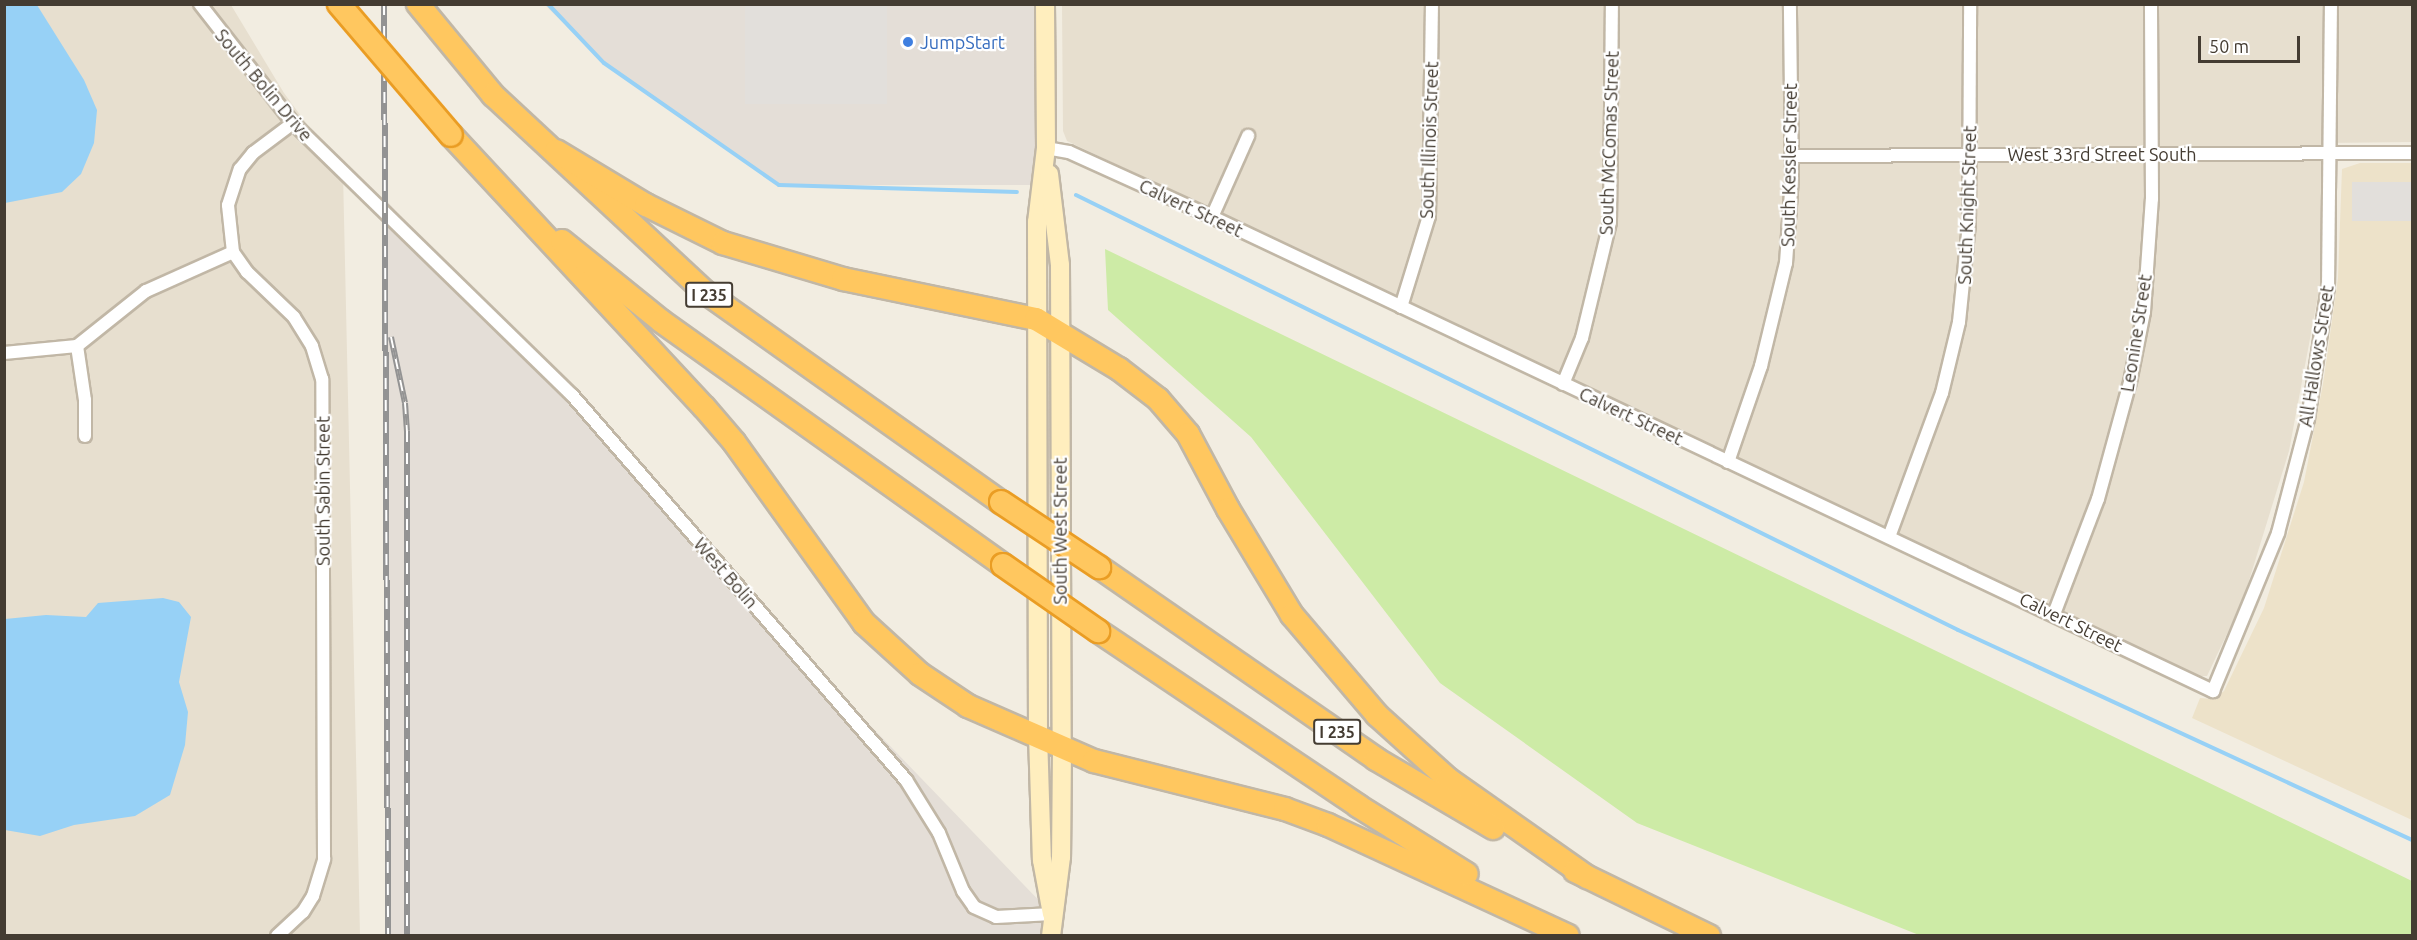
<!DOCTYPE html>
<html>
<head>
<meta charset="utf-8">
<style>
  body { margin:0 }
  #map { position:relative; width:2417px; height:940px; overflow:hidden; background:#f2ede1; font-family:Ubuntu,sans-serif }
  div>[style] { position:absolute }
  .residential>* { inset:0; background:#e7dfcf }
  .industrial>* { inset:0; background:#e4ded7 }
  .education>* { inset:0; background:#ede2c9 }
  .green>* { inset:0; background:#cdeba6 }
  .parking>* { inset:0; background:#e2dfdb; transform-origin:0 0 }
  .water>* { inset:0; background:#97d1f6 }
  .stream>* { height:4px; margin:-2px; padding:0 2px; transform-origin:2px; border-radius:2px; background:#97d1f6 }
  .roads { filter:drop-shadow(2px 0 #c1b7a6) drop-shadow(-2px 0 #c1b7a6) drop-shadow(0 2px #c1b7a6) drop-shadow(0 -2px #c1b7a6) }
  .street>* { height:12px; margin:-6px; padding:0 6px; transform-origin:6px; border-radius:6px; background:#fff }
  .secondary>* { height:18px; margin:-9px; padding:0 9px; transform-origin:9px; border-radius:9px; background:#ffeebe }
  .highway>* { height:22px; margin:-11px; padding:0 11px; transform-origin:11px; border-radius:11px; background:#ffc75f }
  .rail>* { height:6px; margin-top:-3px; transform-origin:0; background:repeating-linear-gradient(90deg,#fff 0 11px,#939393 0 22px); box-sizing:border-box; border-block:2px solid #939393 }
  .bridges { filter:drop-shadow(2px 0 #ea9d24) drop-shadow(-2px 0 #ea9d24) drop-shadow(0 2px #ea9d24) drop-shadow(0 -2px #ea9d24) }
  .highway-bridge>* { height:22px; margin:-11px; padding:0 11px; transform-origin:11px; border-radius:11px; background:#ffc75f }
  .dots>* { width:16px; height:16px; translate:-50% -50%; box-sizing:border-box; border:3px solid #fff; border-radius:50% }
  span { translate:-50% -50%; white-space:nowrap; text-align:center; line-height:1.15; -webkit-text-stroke:4.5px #fff; paint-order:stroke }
  .shield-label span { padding:2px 4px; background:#fff; border:2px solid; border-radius:4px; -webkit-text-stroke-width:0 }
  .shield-label { font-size:16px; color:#443c32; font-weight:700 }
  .shop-label { font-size:18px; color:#366cbe }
  .left { translate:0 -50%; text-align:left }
  .street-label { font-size:18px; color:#443c32 }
  .frame { position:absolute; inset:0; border:6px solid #443c32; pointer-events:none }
  .scale { position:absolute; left:2198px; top:36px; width:102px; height:27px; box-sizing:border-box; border:3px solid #443c32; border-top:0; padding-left:8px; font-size:18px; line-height:21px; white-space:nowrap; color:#443c32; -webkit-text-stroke:4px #fff; paint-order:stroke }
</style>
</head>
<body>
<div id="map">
  <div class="residential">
    <div style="clip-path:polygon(5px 5px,231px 5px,284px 93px,343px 173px,360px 935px,5px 936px)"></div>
    <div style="clip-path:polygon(1062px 5px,2412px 5px,2412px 142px,2323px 143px,2320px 285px,2289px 451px,2243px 600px,2207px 676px,2199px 676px,1067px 141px,1063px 131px)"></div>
  </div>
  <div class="industrial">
    <div style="clip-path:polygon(545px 5px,1046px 5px,1051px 185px,779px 185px,604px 63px)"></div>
    <div style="clip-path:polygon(385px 199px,759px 610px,1052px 914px,1052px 935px,388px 935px)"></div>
  </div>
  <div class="education">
    <div style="clip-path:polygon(2360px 163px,2412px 163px,2412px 820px,2192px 718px,2200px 698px,2213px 699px,2224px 691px,2264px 608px,2304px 482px,2323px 384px,2338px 278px,2342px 169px)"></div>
  </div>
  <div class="green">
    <div style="clip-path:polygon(1105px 249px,2412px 881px,2412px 935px,1919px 935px,1637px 823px,1440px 683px,1251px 437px,1108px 310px)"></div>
  </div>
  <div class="parking">
    <div style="left:745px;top:5px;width:142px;height:99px"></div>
    <div style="left:2412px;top:182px;width:39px;height:60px;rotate:90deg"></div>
  </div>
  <div class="water">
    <div style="clip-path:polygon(5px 4px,37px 5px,84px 80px,97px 110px,94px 143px,81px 174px,62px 192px,5px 203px)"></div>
    <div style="clip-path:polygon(163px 598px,179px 602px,191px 617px,179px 682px,188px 712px,185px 745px,170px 795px,135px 816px,74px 825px,40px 836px,5px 830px,5px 619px,46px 615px,86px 617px,98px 603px)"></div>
  </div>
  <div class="stream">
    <div style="left:548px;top:4px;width:81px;rotate:46.5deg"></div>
    <div style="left:604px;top:63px;width:213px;rotate:34.9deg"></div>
    <div style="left:779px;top:185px;width:238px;rotate:1.7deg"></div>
    <div style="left:1076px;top:195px;width:983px;rotate:26.25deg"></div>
    <div style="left:1958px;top:630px;width:500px;rotate:24.82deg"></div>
  </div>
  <div class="roads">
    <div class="street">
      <div style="left:200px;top:4px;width:151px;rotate:52deg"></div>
      <div style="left:293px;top:123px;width:390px;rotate:44.3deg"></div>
      <div style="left:572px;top:395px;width:510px;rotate:49.06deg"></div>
      <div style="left:906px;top:780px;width:62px;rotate:58.1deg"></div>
      <div style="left:939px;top:833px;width:63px;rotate:67.5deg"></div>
      <div style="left:963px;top:891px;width:19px;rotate:55deg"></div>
      <div style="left:974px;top:907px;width:24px;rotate:24deg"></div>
      <div style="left:996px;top:917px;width:56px;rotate:-3.1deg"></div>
      <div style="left:1046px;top:148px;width:23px;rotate:10deg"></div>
      <div style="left:1069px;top:152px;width:157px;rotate:24.4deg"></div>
      <div style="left:1212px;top:217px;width:1108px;rotate:25.34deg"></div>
      <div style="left:2213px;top:691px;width:171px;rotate:-67.6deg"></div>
      <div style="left:2278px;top:533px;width:118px;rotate:-75.3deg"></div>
      <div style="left:2308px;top:419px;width:134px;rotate:-81.4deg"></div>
      <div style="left:2328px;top:287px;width:283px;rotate:-89.4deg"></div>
      <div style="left:1791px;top:156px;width:621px;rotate:-0.28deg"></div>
      <div style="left:1212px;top:217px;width:89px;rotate:-66deg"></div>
      <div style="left:1401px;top:307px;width:95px;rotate:-72.9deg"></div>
      <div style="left:1429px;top:216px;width:212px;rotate:-89.2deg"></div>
      <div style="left:77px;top:346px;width:55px;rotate:81.6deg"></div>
      <div style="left:85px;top:400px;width:36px;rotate:90deg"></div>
      <div style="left:4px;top:353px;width:73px;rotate:-5.5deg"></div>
      <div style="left:77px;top:346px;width:88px;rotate:-38.6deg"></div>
      <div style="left:146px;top:291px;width:95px;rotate:-24.1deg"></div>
      <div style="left:1563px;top:384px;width:50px;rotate:-67.6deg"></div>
      <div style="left:1582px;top:338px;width:119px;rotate:-76.4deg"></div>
      <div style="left:1610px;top:222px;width:218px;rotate:-89.5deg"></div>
      <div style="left:1728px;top:462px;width:102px;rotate:-71deg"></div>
      <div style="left:1761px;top:366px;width:106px;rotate:-76.4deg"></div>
      <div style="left:1786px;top:263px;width:86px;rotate:-86deg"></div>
      <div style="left:1792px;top:177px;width:173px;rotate:-90.7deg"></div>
      <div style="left:1889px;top:537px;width:153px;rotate:-69.8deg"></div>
      <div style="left:1942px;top:393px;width:73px;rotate:-76.5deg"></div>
      <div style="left:1959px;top:322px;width:99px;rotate:-84.2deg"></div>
      <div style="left:1969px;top:224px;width:220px;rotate:-89.7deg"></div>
      <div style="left:2054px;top:614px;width:123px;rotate:-69.1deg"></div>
      <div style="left:2098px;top:499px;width:121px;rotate:-74.7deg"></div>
      <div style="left:2130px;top:382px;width:71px;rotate:-78.7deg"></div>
      <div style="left:2144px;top:312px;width:113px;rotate:-86deg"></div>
      <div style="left:2152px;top:199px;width:195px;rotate:-90.3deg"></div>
      <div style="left:277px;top:936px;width:35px;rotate:-43deg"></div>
      <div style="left:303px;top:912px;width:19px;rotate:-58deg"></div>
      <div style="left:313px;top:896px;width:39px;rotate:-73deg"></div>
      <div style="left:324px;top:859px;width:480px;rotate:-90.2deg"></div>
      <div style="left:322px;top:379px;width:34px;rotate:-107deg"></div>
      <div style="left:312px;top:346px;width:34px;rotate:-122deg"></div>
      <div style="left:294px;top:317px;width:65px;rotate:-136.2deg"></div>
      <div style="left:247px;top:272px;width:24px;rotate:-125deg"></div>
      <div style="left:233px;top:252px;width:47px;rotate:-96.1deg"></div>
      <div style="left:228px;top:205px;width:38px;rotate:-72deg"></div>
      <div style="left:240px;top:169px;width:21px;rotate:-51deg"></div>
      <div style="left:253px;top:153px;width:50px;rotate:-36.9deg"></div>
    </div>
    <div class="secondary">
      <div style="left:1045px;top:4px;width:144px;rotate:89.6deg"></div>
      <div style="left:1046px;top:148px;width:75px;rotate:96.9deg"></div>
      <div style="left:1037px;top:222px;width:513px;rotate:89.89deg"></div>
      <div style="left:1038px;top:735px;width:125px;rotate:88.2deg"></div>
      <div style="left:1042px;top:860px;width:55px;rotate:79.5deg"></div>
      <div style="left:1049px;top:174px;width:92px;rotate:83.1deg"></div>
      <div style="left:1060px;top:265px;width:483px;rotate:89.8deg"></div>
      <div style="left:1062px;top:748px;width:109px;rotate:90.5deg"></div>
      <div style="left:1061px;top:857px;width:80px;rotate:97.2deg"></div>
    </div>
    <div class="highway">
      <div style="left:418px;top:4px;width:118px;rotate:50.5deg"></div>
      <div style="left:493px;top:95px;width:289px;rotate:42.9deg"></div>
      <div style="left:705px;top:292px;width:363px;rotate:35.4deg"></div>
      <div style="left:451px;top:135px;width:371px;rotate:47.1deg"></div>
      <div style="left:704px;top:407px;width:46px;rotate:49.4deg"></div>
      <div style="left:734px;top:442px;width:223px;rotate:54.3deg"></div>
      <div style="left:864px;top:623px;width:76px;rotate:42.3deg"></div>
      <div style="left:920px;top:674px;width:58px;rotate:33.7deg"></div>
      <div style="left:968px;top:706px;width:137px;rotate:23.6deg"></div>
      <div style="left:1094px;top:761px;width:197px;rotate:14.1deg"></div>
      <div style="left:1285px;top:809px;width:46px;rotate:20.4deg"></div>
      <div style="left:1328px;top:825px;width:264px;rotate:24.8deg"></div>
      <div style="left:556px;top:151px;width:105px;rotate:31deg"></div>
      <div style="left:646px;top:205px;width:86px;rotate:26.3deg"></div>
      <div style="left:723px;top:243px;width:125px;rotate:16.7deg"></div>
      <div style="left:843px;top:279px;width:197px;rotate:11.7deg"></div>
      <div style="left:1036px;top:319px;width:97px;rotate:31.1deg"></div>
      <div style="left:1119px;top:369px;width:49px;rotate:37.6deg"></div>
      <div style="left:1158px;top:399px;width:46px;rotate:49.4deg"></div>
      <div style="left:1188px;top:434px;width:85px;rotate:61.9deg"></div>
      <div style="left:1228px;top:509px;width:124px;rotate:58.9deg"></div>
      <div style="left:1292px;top:615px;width:131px;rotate:49.6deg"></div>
      <div style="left:1377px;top:715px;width:96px;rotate:42deg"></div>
      <div style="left:1448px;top:779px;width:170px;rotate:35.2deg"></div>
      <div style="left:562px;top:241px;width:127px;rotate:38.9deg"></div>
      <div style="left:661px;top:321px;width:420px;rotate:35.5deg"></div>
      <div style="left:1099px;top:567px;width:337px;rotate:34.7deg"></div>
      <div style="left:1376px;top:759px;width:136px;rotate:30.5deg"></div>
      <div style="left:1098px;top:631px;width:313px;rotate:33.9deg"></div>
      <div style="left:1358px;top:806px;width:128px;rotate:32deg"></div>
      <div style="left:1575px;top:871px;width:149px;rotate:25.9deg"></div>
    </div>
  </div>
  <div class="rail">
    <div style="left:384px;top:4px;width:932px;rotate:89.75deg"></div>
    <div style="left:391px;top:337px;width:67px;rotate:78deg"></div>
    <div style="left:405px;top:403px;width:28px;rotate:86deg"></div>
    <div style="left:407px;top:431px;width:505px;rotate:90deg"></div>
  </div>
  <div class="bridges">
    <div class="highway-bridge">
      <div style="left:339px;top:4px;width:172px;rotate:49.5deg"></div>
      <div style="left:1001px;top:502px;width:118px;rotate:33.6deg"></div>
      <div style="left:1003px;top:565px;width:116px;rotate:34.8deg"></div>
    </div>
  </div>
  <div class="dots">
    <div style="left:908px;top:42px;background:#3f7fe0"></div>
  </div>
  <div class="shield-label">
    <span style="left:709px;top:295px">I 235</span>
    <span style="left:1337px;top:732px">I 235</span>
  </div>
  <div class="shop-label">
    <span class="left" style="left:920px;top:42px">JumpStart</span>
  </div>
  <div class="street-label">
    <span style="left:264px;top:85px;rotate:50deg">South Bolin Drive</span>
    <span style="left:1429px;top:140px;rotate:-88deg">South Illinois Street</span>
    <span style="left:1609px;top:143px;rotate:-88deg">South McComas Street</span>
    <span style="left:2102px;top:154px">West 33rd Street South</span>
    <span style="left:1789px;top:165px;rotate:-89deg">South Kessler Street</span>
    <span style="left:1967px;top:205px;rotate:-88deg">South Knight Street</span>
    <span style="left:1191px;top:208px;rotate:25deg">Calvert Street</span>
    <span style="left:2136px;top:333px;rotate:-81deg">Leonine Street</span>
    <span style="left:2316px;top:356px;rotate:-81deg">All Hallows Street</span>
    <span style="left:1631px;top:416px;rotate:25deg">Calvert Street</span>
    <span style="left:323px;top:491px;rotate:-90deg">South Sabin Street</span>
    <span style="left:1060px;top:531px;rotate:-90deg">South West Street</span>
    <span style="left:726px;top:573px;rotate:49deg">West Bolin</span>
    <span style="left:2071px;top:622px;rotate:26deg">Calvert Street</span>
  </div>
  <div class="frame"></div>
  <div class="scale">50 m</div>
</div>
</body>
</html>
